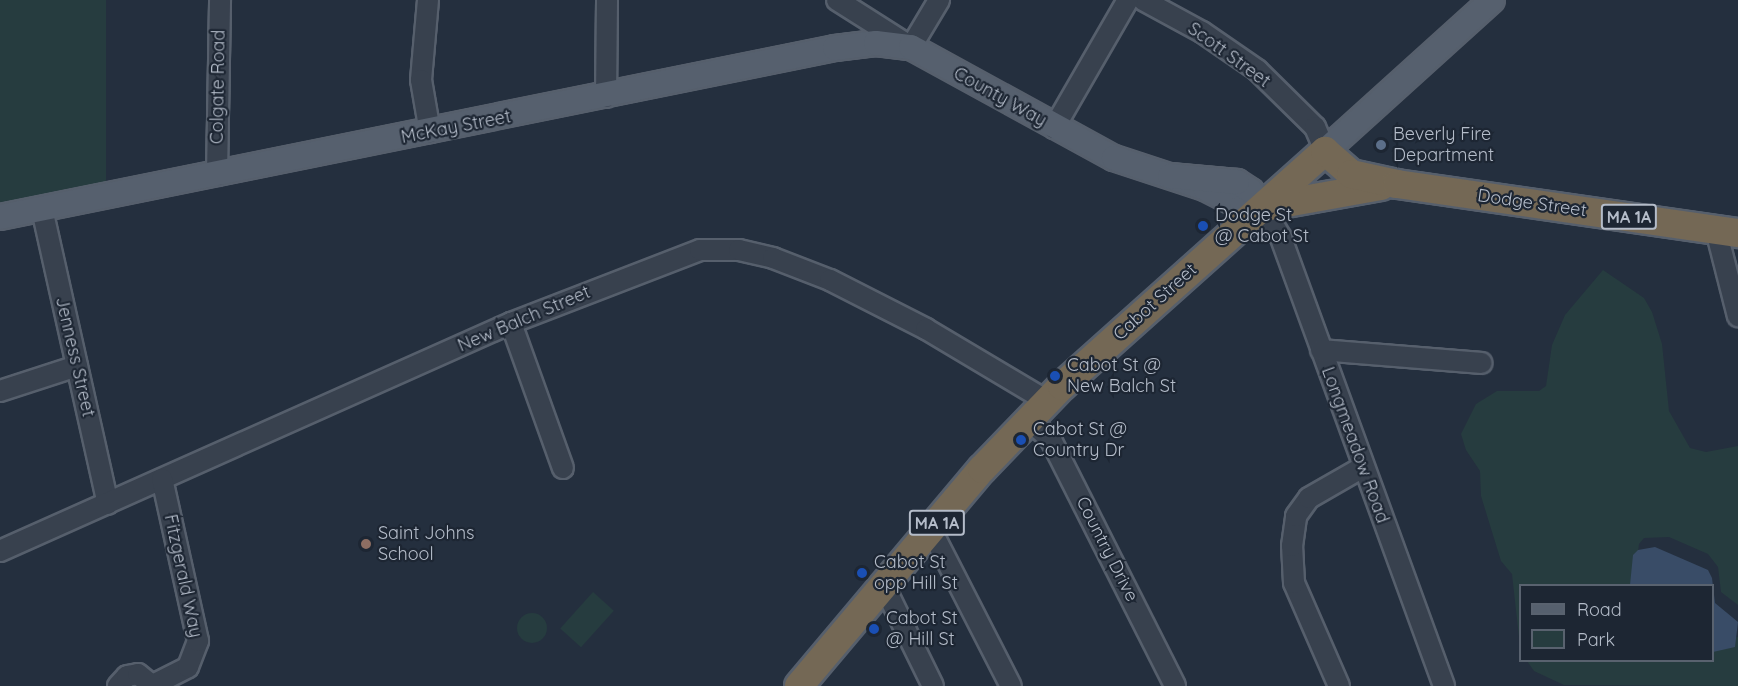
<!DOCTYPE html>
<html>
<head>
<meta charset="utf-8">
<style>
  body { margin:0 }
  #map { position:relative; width:1738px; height:686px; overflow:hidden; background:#242f3e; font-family:Quicksand,sans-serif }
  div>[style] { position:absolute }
  .green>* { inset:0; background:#263c3f; transform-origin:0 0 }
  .round { border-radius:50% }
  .water>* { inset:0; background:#394c67 }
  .roads { filter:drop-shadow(2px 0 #565f6c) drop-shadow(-2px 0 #565f6c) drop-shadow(0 2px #565f6c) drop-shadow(0 -2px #565f6c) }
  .minor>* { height:20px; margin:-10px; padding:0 10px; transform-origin:10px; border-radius:10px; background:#38414e }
  .major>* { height:24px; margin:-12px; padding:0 12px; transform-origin:12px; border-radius:12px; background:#56606e }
  .highway>* { height:28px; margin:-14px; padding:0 14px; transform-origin:14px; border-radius:14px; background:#746855 }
  .dots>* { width:16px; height:16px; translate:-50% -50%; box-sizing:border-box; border:3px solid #1d2633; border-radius:50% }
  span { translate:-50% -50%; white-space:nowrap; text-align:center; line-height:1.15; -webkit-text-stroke:4.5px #1d2633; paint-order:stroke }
  .shield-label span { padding:2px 4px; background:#1d2633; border:2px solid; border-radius:4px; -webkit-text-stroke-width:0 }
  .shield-label { font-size:16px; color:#b4bcc9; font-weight:700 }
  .street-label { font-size:18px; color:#b4bcc9 }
  .poi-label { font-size:18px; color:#b4bcc9 }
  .left { translate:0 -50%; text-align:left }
  .legend { position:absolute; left:1519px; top:584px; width:195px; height:78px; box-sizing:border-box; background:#1d2633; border:2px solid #59626f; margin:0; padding:8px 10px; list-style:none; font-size:18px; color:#b4bcc9 }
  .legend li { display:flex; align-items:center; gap:12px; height:30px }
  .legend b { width:30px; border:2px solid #59626f }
</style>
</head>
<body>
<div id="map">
  <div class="green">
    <div style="left:0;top:0;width:106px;height:202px"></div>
    <div style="clip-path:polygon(1603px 270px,1644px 298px,1652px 312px,1662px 344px,1669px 411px,1690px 448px,1706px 452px,1738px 446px,1738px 605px,1721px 592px,1718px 567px,1708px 554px,1669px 537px,1644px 538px,1639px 544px,1634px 585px,1520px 586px,1520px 646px,1512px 574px,1501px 561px,1481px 496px,1480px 471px,1466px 450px,1461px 434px,1476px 404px,1497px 391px,1539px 391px,1546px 386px,1552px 345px,1565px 315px)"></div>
    <div style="left:593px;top:592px;width:28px;height:49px;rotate:42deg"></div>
    <div class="round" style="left:517px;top:613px;width:30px;height:30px"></div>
    <div style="clip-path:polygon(1738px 637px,1738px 686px,1564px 685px,1534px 671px,1527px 661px,1712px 660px,1713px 640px)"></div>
  </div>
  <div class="water">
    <div style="clip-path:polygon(1655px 547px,1708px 570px,1712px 578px,1715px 603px,1738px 622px,1735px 647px,1713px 652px,1712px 586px,1630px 585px,1633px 555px,1638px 550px)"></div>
  </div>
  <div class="roads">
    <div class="minor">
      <div style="left:428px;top:0;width:80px;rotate:95deg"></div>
      <div style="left:421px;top:80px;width:53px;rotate:80.2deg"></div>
      <div style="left:837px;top:0;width:88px;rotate:32.4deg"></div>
      <div style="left:911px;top:47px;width:55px;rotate:-59.2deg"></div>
      <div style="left:1143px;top:0;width:67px;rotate:28.5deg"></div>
      <div style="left:1202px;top:32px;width:67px;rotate:34.6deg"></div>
      <div style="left:1257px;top:70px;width:81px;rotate:44.5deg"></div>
      <div style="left:1315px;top:127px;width:26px;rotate:67deg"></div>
      <div style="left:606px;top:97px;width:97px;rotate:-89.4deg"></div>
      <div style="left:1054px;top:128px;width:148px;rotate:-60deg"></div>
      <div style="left:217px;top:175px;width:175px;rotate:-89deg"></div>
      <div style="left:1262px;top:207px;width:36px;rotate:58deg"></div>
      <div style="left:1281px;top:238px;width:477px;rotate:70deg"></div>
      <div style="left:42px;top:209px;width:302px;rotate:77.4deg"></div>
      <div style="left:1716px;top:230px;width:89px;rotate:75.7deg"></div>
      <div style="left:511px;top:323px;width:154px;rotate:70.3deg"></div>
      <div style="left:1321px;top:350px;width:161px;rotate:4.6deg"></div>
      <div style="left:0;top:391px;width:81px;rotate:-18deg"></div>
      <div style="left:1029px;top:420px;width:30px;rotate:42deg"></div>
      <div style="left:1051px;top:440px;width:275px;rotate:63.2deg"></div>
      <div style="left:931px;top:530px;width:175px;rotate:62.9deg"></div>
      <div style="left:0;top:551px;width:560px;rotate:-24.05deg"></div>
      <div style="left:511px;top:323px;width:203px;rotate:-21.1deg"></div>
      <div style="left:700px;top:250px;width:39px"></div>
      <div style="left:739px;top:250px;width:35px;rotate:13deg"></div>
      <div style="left:773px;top:258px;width:61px;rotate:21.1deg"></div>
      <div style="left:830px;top:280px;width:108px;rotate:27deg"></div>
      <div style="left:926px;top:329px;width:141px;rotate:30.8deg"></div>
      <div style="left:884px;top:586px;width:111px;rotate:63.9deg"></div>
      <div style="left:153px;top:685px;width:39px;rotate:-27deg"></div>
      <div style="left:188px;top:667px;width:28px;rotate:-69deg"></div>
      <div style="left:198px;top:641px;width:166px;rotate:-102.5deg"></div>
      <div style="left:118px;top:686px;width:13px;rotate:-48deg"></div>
      <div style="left:127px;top:676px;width:11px;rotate:-10deg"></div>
      <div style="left:138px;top:674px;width:19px;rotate:39deg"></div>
      <div style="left:1339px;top:686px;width:112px;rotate:-113.6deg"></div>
      <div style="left:1294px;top:583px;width:37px;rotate:-93deg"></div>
      <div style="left:1292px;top:546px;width:30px;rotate:-82deg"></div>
      <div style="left:1296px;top:516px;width:22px;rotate:-54deg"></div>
      <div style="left:1309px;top:498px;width:62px;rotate:-29.9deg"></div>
    </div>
    <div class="major">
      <div style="left:1325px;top:151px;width:225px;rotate:-42.1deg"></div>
      <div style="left:0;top:217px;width:852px;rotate:-11.44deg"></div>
      <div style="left:835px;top:48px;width:41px;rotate:-7deg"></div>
      <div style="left:876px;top:43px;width:35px;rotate:7deg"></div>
      <div style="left:911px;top:47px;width:231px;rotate:28.7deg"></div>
      <div style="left:1114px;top:158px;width:96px;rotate:18.2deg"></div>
      <div style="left:1205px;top:188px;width:42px;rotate:27.2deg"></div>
      <div style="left:1242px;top:207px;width:20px"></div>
      <div style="left:1262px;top:207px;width:19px;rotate:-125deg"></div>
      <div style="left:1251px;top:191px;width:17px;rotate:-147deg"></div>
      <div style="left:1237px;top:182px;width:67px;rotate:-174.9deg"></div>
    </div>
    <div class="highway">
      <div style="left:1264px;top:207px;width:119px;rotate:-10.2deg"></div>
      <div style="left:799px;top:686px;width:284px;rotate:-49.9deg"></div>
      <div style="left:982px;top:469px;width:115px;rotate:-46.1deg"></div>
      <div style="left:1062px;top:386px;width:353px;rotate:-41.8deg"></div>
      <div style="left:1325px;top:151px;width:35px;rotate:41deg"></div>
      <div style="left:1351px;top:174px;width:47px;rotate:12.3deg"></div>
      <div style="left:1397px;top:184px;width:345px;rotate:8.2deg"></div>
    </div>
  </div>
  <div class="dots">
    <div style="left:1381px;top:145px;background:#5c6f8a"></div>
    <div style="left:1203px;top:226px;background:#1a4fb4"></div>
    <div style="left:1055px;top:376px;background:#1a4fb4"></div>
    <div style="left:1021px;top:440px;background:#1a4fb4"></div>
    <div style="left:366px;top:544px;background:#8d6e63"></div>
    <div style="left:862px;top:573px;background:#1a4fb4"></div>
    <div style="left:874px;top:629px;background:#1a4fb4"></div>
  </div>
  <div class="shield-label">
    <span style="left:1629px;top:217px">MA 1A</span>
    <span style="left:937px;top:523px">MA 1A</span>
  </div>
  <div class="street-label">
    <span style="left:1229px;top:55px;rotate:36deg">Scott Street</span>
    <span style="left:218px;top:87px;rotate:-89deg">Colgate Road</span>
    <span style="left:1000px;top:97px;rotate:29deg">County Way</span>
    <span style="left:456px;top:127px;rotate:-11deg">McKay Street</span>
    <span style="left:1532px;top:203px;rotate:8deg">Dodge Street</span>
    <span style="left:1155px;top:302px;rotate:-42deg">Cabot Street</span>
    <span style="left:524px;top:319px;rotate:-23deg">New Balch Street</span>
    <span style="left:75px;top:357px;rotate:77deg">Jenness Street</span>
    <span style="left:1355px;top:445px;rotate:70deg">Longmeadow Road</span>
    <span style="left:1107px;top:549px;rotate:63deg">Country Drive</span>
    <span style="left:183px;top:576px;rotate:78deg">Fitzgerald Way</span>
  </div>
  <div class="poi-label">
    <span class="left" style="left:1393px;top:145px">Beverly Fire<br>Department</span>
    <span class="left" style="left:1215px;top:226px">Dodge St<br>@ Cabot St</span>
    <span class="left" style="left:1067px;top:376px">Cabot St @<br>New Balch St</span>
    <span class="left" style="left:1033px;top:440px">Cabot St @<br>Country Dr</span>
    <span class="left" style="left:378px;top:544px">Saint Johns<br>School</span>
    <span class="left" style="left:874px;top:573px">Cabot St<br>opp Hill St</span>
    <span class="left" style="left:886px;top:629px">Cabot St<br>@ Hill St</span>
  </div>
  <ul class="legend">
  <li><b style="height:8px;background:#56606e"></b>Road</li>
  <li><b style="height:16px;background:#263c3f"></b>Park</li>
  </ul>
</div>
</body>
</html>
